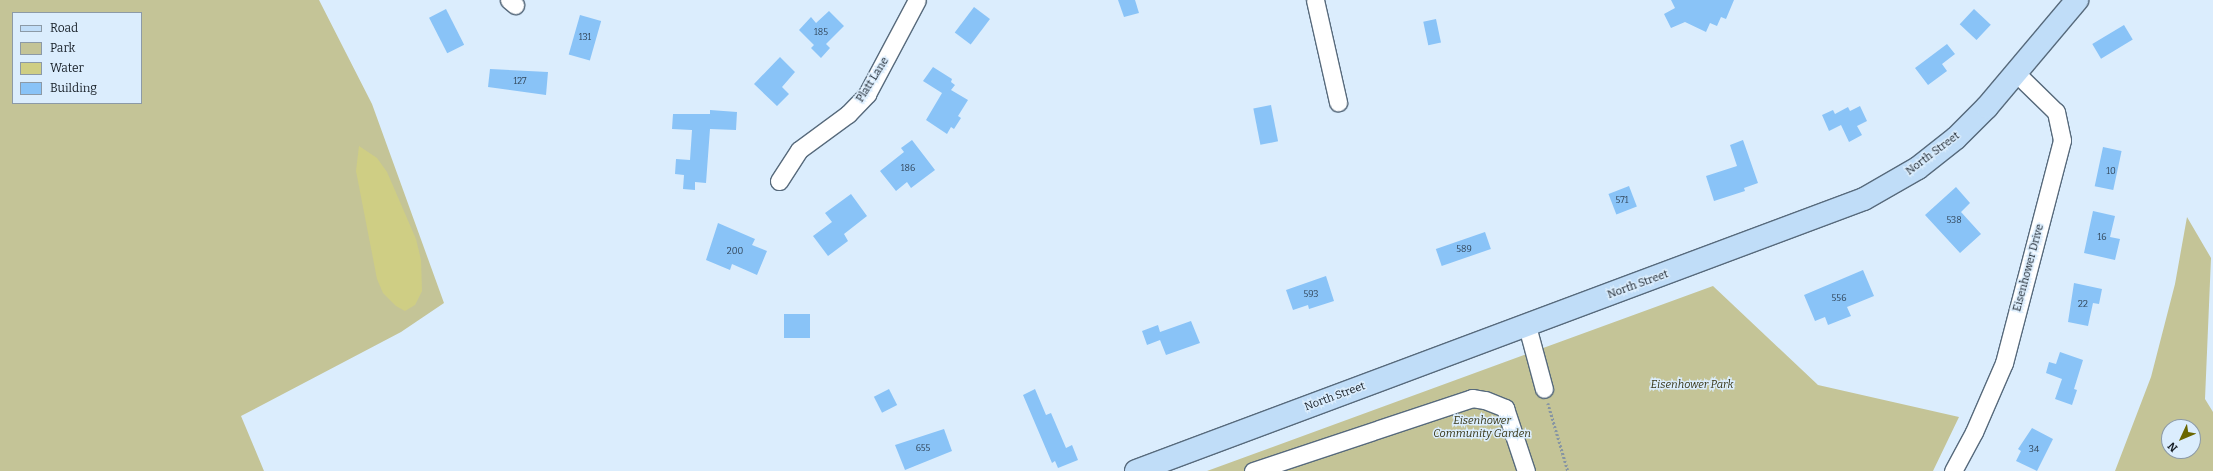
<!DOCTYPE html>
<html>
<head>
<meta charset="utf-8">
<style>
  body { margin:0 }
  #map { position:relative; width:2213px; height:471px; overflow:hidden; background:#dbedfd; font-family:Bitter,serif }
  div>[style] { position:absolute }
  .green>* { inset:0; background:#c4c497 }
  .water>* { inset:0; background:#cfce84 }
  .building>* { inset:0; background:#89c3f7; transform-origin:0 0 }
  .path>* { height:2.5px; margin-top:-1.25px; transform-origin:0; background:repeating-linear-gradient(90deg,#8795a2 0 2px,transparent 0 4px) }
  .roads { filter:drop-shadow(1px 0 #576a7c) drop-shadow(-1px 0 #576a7c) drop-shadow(0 1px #576a7c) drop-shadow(0 -1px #576a7c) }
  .minor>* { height:17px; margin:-8.5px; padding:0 8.5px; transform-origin:8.5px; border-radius:8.5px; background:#fff }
  .major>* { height:22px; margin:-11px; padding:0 11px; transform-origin:11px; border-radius:11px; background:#c0ddf8 }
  span { translate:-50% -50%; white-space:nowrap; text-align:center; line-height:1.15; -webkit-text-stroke:3px #dbedfd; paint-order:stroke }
  .number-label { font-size:9px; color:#32465a }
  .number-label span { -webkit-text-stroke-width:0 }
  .street-label { font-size:11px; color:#151d25 }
  .park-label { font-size:11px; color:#373616; font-style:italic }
  .legend { position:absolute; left:12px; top:12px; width:130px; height:92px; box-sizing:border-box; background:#dbedfd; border:1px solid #8c9aa7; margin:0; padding:5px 7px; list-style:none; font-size:12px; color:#151d25 }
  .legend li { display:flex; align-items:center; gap:8px; height:20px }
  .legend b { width:20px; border:1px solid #8c9aa7 }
  .north { position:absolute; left:2161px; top:419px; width:40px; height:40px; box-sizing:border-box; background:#dbedfd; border:1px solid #8c9aa7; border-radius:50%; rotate:226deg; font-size:11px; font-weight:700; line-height:16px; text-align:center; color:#151d25 }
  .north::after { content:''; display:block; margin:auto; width:14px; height:18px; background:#6a6600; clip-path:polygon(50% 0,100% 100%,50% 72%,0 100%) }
</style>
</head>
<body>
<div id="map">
  <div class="green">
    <div style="clip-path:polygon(evenodd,0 0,319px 0,372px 104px,444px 303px,401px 332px,241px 416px,264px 471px,0 471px,0 0,13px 13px,141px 13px,141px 103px,13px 103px,13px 13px)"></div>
    <div style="clip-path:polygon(evenodd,2187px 217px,2211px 258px,2205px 399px,2213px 412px,2213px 471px,2115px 471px,2151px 377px,2175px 284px,2187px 217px,2169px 427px,2193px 427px,2193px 451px,2169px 451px,2169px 427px)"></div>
    <div style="clip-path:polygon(1713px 286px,1818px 385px,1959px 417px,1933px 471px,1207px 471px)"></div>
  </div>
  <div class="water">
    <div style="clip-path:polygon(359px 146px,377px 158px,387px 172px,416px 239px,421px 260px,422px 291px,415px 305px,405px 311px,396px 306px,383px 293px,377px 279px,356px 171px)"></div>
  </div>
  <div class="building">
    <div style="clip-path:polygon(1118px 0,1135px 0,1139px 13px,1124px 17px)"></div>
    <div style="clip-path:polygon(1671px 0,1734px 0,1726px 19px,1721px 17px,1717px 26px,1710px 23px,1706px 32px,1685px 22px,1671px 28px,1664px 14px,1675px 8px)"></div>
    <div style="left:974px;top:7px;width:20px;height:32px;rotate:37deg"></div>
    <div style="left:446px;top:9px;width:40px;height:19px;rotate:63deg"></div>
    <div style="left:1974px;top:9px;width:23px;height:21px;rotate:43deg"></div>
    <div style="clip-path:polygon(829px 11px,844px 26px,826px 44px,830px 48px,821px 58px,811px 48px,814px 45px,799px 30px,811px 17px,816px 23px)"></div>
    <div style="left:580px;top:15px;width:22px;height:41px;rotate:16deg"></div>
    <div style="left:1436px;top:19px;width:24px;height:13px;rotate:78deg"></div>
    <div style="left:2124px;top:25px;width:17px;height:37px;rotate:59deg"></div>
    <div style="clip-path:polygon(1947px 44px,1955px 54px,1942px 64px,1947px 71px,1928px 85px,1915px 68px)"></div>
    <div style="clip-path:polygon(780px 57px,795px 72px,782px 87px,789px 94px,777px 106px,754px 84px)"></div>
    <div style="clip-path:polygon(933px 67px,952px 79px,951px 82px,955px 85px,951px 90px,968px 100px,958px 116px,961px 118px,954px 129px,951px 127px,947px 134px,926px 120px,942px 93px,923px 81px)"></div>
    <div style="clip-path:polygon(490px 69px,548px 72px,546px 95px,488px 87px)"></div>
    <div style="left:1271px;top:105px;width:37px;height:18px;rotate:79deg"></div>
    <div style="clip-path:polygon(1860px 106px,1867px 121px,1857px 126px,1862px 135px,1849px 142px,1841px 125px,1829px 131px,1822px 115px,1833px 110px,1835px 114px,1848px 107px,1850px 111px)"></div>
    <div style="clip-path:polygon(710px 110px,737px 112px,736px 130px,710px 129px,706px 183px,695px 182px,695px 190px,683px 189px,684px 175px,675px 174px,676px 159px,690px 160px,692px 130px,672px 129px,673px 114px,710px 114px)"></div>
    <div style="clip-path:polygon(912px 140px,935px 170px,911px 188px,907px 182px,896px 191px,880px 171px,904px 152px,901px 148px)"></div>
    <div style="clip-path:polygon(1743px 140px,1758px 183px,1744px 188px,1745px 191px,1714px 201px,1706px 176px,1737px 166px,1730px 145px)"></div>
    <div style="left:2103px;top:147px;width:19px;height:40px;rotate:12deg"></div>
    <div style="left:1629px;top:186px;width:22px;height:22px;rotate:69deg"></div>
    <div style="clip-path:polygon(1956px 187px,1970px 203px,1961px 212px,1981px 234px,1960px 253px,1925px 215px)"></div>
    <div style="clip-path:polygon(851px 194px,867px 216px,844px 234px,848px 241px,828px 256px,813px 236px,832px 222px,825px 213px)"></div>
    <div style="clip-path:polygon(2093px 211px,2115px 216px,2110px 237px,2120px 239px,2115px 260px,2084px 253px)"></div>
    <div style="clip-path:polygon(718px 223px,755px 239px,752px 245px,767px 251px,757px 275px,732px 264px,730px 270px,706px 260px)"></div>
    <div style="left:1485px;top:232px;width:18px;height:52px;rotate:71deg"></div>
    <div style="clip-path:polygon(1863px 270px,1874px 296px,1847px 307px,1851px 316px,1828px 325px,1825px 317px,1815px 321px,1804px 295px)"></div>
    <div style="clip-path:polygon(1326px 276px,1334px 301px,1309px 309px,1308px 305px,1293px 310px,1286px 290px)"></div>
    <div style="clip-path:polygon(2074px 283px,2102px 289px,2099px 304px,2093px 303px,2088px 326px,2068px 322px)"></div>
    <div style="left:784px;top:314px;width:26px;height:24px"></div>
    <div style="clip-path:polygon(1191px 321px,1200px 343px,1166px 355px,1160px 340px,1147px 345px,1142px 331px,1158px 325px,1160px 332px)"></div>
    <div style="clip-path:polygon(2060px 352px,2083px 360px,2074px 389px,2077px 390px,2072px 405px,2055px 399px,2062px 379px,2046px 373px,2049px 362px,2056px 364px)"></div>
    <div style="left:889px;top:389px;width:18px;height:17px;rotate:63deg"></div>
    <div style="clip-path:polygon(1035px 389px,1046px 415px,1051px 413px,1066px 448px,1072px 445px,1078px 460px,1058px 468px,1055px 461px,1052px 463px,1023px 395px)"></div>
    <div style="clip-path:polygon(2032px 428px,2053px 439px,2037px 471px,2016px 461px,2021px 451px,2018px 449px)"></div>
    <div style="clip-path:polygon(944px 429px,952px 451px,905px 470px,895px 445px)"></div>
  </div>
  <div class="path">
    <div style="left:1548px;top:403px;width:71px;rotate:73.6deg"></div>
  </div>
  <div class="roads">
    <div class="minor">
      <div style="left:509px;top:0;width:8px;rotate:40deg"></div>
      <div style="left:1315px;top:0;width:105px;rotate:77.3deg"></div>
      <div style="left:779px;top:181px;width:37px;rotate:-57deg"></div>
      <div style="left:799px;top:150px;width:61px;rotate:-36.3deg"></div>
      <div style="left:848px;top:114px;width:28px;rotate:-46deg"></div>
      <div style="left:867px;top:94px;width:106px;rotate:-62deg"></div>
      <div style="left:1527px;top:326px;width:65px;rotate:74.9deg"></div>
      <div style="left:1253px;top:471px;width:231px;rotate:-18.4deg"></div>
      <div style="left:1472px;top:398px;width:13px;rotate:9deg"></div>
      <div style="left:1485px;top:400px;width:22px;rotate:22deg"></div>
      <div style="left:1505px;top:408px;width:66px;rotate:71.6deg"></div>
      <div style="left:1953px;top:471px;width:44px;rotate:-61.7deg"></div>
      <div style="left:1974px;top:432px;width:75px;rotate:-66.5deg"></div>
      <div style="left:2004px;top:363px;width:230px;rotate:-75.4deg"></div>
      <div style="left:2062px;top:140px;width:29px;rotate:-102deg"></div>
      <div style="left:2056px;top:112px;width:56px;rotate:-135.7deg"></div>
    </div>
    <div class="major">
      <div style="left:1136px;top:471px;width:777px;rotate:-20.49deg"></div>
      <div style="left:1864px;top:199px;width:62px;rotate:-29.9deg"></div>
      <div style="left:1918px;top:168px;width:48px;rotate:-38.3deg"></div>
      <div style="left:1956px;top:138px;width:44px;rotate:-45deg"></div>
      <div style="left:1987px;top:107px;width:140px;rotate:-49.9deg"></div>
    </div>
  </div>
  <div class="number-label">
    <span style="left:821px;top:32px">185</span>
    <span style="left:585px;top:37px">131</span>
    <span style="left:520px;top:81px">127</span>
    <span style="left:908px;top:168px">186</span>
    <span style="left:2111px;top:171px">10</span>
    <span style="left:1622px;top:200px">571</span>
    <span style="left:1954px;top:220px">538</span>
    <span style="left:2102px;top:237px">16</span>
    <span style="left:1464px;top:249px">589</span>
    <span style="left:735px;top:251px">200</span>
    <span style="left:1311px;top:294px">593</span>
    <span style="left:1839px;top:298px">556</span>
    <span style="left:2083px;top:304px">22</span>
    <span style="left:923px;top:448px">655</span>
    <span style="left:2034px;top:449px">34</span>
  </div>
  <div class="street-label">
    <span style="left:873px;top:80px;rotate:-58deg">Platt Lane</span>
    <span style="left:1933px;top:154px;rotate:-37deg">North Street</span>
    <span style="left:2029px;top:268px;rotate:-75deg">Eisenhower Drive</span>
    <span style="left:1638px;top:285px;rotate:-20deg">North Street</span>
    <span style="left:1335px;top:397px;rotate:-20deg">North Street</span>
  </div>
  <div class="park-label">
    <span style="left:1692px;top:385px">Eisenhower Park</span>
    <span style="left:1482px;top:428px">Eisenhower<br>Community Garden</span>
  </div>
  <ul class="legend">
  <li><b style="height:5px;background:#c0ddf8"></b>Road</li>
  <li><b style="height:11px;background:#c4c497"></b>Park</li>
  <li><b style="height:11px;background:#cfce84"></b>Water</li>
  <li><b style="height:11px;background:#89c3f7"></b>Building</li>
  </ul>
  <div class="north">N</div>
</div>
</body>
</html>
